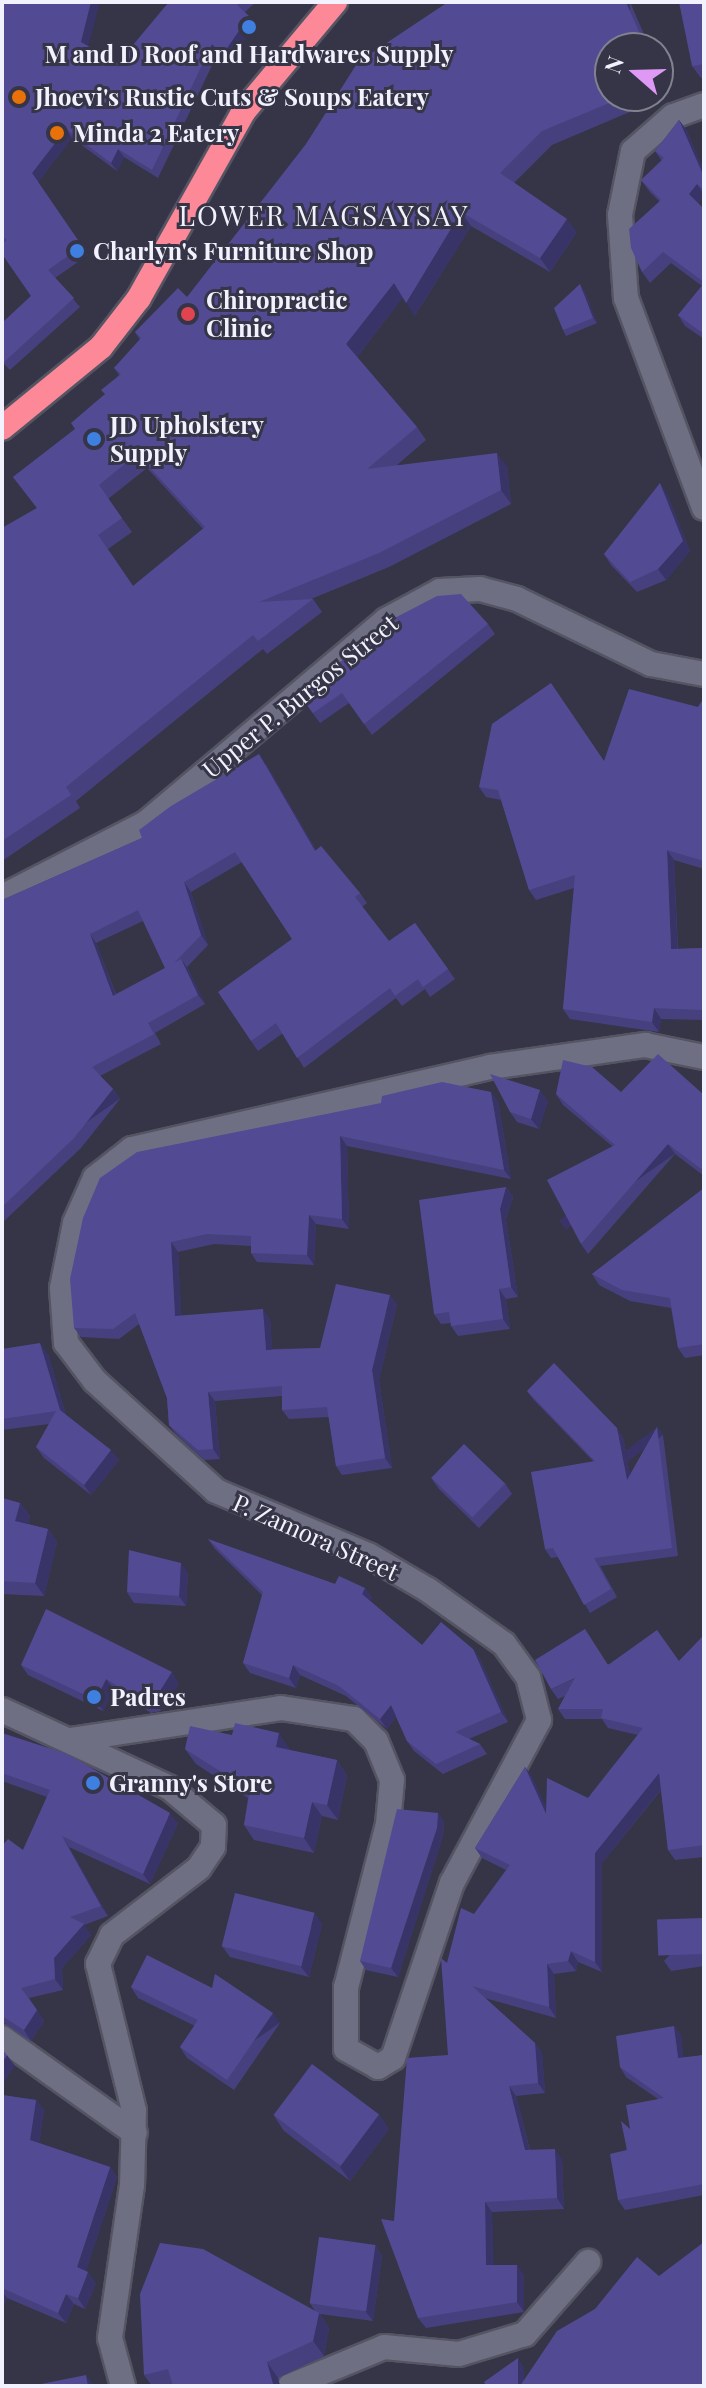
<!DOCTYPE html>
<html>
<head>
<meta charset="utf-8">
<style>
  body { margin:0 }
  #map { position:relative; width:706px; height:2388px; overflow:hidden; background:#353547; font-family:"Playfair Display",serif }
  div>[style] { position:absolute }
  .roads { filter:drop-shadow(2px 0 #545463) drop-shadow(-2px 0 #545463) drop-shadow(0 2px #545463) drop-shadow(0 -2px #545463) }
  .minor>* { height:24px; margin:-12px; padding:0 12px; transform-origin:12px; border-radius:12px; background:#6f6f84 }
  .highway>* { height:24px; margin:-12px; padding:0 12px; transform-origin:12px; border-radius:12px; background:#fd8898 }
  .wall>* { inset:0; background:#47407e }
  .shaded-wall>* { inset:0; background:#393467; transform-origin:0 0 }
  .building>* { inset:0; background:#524b93; transform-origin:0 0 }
  .dots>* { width:22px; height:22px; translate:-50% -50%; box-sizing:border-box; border:4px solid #353547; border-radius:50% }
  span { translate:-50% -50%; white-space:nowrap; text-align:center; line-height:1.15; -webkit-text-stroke:6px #353547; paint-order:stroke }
  .poi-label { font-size:24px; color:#f2f2fe; font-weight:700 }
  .left { translate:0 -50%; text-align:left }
  .street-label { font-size:24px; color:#f2f2fe }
  .quarter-label { font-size:28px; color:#f2f2fe; letter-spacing:2px }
  .frame { position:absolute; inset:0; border:4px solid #f2f2fe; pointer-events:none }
  .north { position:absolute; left:594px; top:32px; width:80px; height:80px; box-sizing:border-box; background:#353547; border:2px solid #818190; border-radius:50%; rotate:290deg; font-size:22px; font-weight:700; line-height:32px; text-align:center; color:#f2f2fe }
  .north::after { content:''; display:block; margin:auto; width:28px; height:36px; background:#dd99f4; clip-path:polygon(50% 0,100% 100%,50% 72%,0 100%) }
</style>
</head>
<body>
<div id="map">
  <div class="roads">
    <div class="minor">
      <div style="left:704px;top:105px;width:33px;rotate:160deg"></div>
      <div style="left:673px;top:116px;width:53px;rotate:138.8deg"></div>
      <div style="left:633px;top:151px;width:65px;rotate:101.5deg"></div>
      <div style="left:620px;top:215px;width:83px;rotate:85.9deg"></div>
      <div style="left:626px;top:298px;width:224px;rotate:69.6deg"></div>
      <div style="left:2px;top:897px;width:162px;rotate:-27.2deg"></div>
      <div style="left:146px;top:823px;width:314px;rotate:-40.2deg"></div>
      <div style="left:386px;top:620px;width:61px;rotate:-28.2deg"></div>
      <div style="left:440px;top:591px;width:40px;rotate:-2.9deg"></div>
      <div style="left:480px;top:589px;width:38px;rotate:15deg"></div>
      <div style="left:517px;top:599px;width:149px;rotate:25.9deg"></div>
      <div style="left:651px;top:664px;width:54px;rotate:10.7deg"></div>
      <div style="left:2px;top:1710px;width:185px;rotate:24.9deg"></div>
      <div style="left:170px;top:1788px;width:57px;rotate:40.1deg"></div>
      <div style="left:214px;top:1825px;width:22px;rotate:93deg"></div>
      <div style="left:213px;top:1847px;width:25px;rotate:124deg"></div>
      <div style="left:199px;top:1868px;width:110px;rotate:142.4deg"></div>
      <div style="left:112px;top:1935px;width:32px;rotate:116deg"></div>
      <div style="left:98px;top:1964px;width:151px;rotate:76.2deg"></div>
      <div style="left:134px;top:2111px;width:74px;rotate:91.5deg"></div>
      <div style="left:132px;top:2185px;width:155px;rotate:98.2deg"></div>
      <div style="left:110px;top:2338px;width:50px;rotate:74.8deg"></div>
      <div style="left:70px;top:1740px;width:213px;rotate:-8.6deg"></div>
      <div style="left:281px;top:1708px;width:74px;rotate:8.6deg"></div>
      <div style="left:354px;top:1719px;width:31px;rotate:45deg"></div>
      <div style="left:376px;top:1741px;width:42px;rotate:67.7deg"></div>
      <div style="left:392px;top:1780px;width:44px;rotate:95.2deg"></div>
      <div style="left:388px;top:1824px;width:168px;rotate:104.4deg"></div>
      <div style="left:346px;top:1987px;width:62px;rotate:90deg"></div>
      <div style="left:346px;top:2049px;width:37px;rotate:29deg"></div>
      <div style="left:378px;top:2067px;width:17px;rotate:-31deg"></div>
      <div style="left:393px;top:2058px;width:185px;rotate:-71.4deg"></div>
      <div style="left:452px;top:1883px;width:185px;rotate:-61.9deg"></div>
      <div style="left:539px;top:1720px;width:44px;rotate:-104.3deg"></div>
      <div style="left:528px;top:1677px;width:41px;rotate:-126deg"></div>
      <div style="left:504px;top:1644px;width:93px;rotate:-144.6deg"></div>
      <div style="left:428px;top:1590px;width:69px;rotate:-149.7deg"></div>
      <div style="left:368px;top:1555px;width:165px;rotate:-157.2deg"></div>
      <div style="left:216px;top:1491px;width:164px;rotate:-137.7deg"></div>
      <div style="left:95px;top:1381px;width:48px;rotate:-127.3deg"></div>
      <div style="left:66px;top:1343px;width:55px;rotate:-94.2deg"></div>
      <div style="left:62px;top:1288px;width:66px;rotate:-78.7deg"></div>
      <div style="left:75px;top:1223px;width:49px;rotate:-66deg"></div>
      <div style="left:95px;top:1178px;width:47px;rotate:-38.1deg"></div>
      <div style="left:132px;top:1149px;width:367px;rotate:-12.9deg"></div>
      <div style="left:490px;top:1067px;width:157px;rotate:-8.1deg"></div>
      <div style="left:645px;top:1045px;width:60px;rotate:11.5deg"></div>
      <div style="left:2px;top:2038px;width:163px;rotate:35.5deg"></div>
      <div style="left:290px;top:2386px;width:102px;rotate:-22.5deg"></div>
      <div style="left:384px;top:2347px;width:75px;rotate:5.3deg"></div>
      <div style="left:459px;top:2354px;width:69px;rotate:-16.9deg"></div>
      <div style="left:525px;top:2334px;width:96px;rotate:-48.8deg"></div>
    </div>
    <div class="highway">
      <div style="left:2px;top:428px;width:128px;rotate:-39.3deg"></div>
      <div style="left:101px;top:347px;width:62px;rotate:-52.2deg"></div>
      <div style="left:139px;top:298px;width:214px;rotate:-60.7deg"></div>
      <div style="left:244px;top:111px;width:142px;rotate:-50.1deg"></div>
    </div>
  </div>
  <div class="wall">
    <div style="clip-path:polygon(2px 2px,118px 63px,169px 2px,256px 2px,245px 12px,255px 25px,229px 63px,218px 53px,158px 178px,124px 157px,117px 171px,72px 138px,38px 182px,88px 255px,55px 278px,80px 307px,10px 370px,2px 362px,2px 323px,31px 296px,4px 242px,2px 240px)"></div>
    <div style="clip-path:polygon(evenodd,630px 2px,650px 48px,610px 48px,610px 96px,658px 96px,658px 66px,667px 85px,658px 87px,665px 97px,552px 145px,514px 183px,577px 232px,550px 272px,471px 226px,415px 316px,403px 297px,357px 357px,417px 427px,426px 440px,397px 465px,507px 466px,511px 504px,389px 567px,311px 599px,313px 599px,322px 612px,267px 654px,263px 649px,76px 801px,80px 808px,2px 861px,2px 528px,37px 508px,13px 477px,75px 429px,105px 395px,119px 375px,114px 368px,140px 340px,135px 332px,630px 2px,147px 468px,203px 529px,133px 586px,108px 549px,132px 532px,108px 499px,147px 468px)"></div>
    <div style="clip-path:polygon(704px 2px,704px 77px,701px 78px,692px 66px)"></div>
    <div style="clip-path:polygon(679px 120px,687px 131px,704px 171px,704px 195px,698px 203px,704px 209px,704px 339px,685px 326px,678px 315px,702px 286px,671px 263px,650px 283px,642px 272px,659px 201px,649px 191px,641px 180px,662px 161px,655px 151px)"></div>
    <div style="clip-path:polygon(584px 290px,597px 323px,566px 336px,563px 330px)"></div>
    <div style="clip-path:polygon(667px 494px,690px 551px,666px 580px,637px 592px,611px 565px,604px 554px)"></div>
    <div style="clip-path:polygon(488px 624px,495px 634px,372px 735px,349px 703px,320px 723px,300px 696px)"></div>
    <div style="clip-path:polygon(704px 698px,704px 869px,674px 860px,678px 949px,704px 948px,704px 1020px,661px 1019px,659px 1032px,570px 1019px,563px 1009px,574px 888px,536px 900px,529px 890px,501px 800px,486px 797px,479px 787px,604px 761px,698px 707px)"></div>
    <div style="clip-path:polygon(evenodd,266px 764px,316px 850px,360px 893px,367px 903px,362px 907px,389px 941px,415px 923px,455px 979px,430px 997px,425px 989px,402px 1006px,396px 998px,304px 1068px,283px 1033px,258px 1051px,251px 1041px,292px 939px,242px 862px,191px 892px,208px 945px,187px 967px,205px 1004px,155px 1033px,161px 1044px,100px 1076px,113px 1089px,120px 1099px,81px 1148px,2px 1223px,2px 900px,142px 838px,266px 764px,143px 921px,165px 968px,116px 994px,96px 943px,143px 921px)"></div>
    <div style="clip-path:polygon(621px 1092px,704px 1095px,704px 1176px,675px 1154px,588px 1254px,581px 1244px,612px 1146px,563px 1105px,556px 1094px)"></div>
    <div style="clip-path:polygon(498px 1101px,511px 1179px,347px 1146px,349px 1229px,316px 1224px,314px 1265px,257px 1262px,251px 1253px,251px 1246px,214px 1244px,178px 1252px,181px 1316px,270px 1319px,272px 1349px,320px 1348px,397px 1304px,379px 1380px,392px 1468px,342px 1475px,336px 1466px,329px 1417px,289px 1419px,282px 1410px,282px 1396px,215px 1401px,220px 1459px,204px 1460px,176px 1434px,169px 1425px,167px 1398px,139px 1324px,119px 1339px,81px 1337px,74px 1328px,100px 1178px)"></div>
    <div style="clip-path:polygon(548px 1101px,539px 1129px,517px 1122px,510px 1112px)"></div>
    <div style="clip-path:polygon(506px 1187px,513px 1197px,506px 1219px,518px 1297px,506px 1299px,510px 1329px,458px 1336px,451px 1326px,451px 1323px,441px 1324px,434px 1314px)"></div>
    <div style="clip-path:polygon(704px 1188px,704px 1355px,685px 1358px,678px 1348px,671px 1308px,630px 1301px,599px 1285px,592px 1274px)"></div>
    <div style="clip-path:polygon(2px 1349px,48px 1354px,66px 1415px,119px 1460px,91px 1495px,44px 1458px,36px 1447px,49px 1424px,2px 1430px)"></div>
    <div style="clip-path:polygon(527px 1391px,623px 1437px,630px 1475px,657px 1427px,663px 1435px,678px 1556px,600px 1566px,617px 1597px,590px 1613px,558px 1557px,551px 1558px,545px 1549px,593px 1461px,533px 1399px)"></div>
    <div style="clip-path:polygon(431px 1478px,505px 1483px,512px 1494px,479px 1528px,439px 1489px)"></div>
    <div style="clip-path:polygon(2px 1498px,20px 1503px,30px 1516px,28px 1524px,48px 1529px,57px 1542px,44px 1596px,2px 1594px)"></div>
    <div style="clip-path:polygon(208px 1539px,335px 1584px,365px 1588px,372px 1598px,370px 1601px,422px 1645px,473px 1649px,480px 1659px,508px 1722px,469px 1739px,480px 1744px,487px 1754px,443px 1774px,414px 1751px,407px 1741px,396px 1717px,387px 1729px,346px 1696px,300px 1675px,296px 1688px,250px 1673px,243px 1663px,262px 1595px,215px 1549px)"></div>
    <div style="clip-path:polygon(188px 1573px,186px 1606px,134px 1603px,127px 1592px)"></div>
    <div style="clip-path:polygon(704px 1635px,704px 1857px,675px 1860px,668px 1850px,661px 1790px,602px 1863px,602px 1972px,578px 1962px,576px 1971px,554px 1974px,556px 2018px,485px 1998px,535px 2043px,542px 2053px,545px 2093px,516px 2096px,530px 2150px,562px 2159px,564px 2209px,492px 2212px,493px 2265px,524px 2275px,524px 2312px,426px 2328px,418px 2318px,394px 2221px,448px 2055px,447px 1963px,474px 1914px,506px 1870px,482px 1858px,475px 1848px,525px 1767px,532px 1777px,546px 1808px,588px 1798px,638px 1735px,608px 1728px,602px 1719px,565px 1719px,558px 1709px,565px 1696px,558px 1699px,551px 1689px,608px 1664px,679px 1661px)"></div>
    <div style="clip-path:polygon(21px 1665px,179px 1683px,161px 1711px,151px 1713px,114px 1689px,103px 1711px,28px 1675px)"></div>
    <div style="clip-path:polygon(2px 1733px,178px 1823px,150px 1884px,69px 1847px,108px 1916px,84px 1925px,91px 1935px,62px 1968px,63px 1990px,29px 1998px,44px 2021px,31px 2041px,4px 2023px,2px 2025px,2px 1846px,23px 1850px,47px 1797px,2px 1781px)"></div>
    <div style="clip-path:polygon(289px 1748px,289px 1750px,337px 1760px,347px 1775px,338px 1820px,322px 1816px,314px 1853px,254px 1840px,244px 1825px,248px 1798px,196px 1764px,185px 1749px)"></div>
    <div style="clip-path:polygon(438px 1813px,444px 1822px,443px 1836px,398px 1977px,366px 1970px,360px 1961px)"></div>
    <div style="clip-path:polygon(704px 1919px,704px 1966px,671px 1971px,664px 1961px)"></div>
    <div style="clip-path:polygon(322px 1924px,309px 1977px,230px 1957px,222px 1946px)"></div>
    <div style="clip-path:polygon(131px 1987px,212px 1988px,280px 2023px,234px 2090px,187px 2058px,180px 2047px,195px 2026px,138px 1998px)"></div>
    <div style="clip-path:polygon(681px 2035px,683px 2058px,704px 2055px,704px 2195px,625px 2210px,618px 2200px,630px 2129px,658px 2099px,626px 2077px,620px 2067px)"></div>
    <div style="clip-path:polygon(2px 2095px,36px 2100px,44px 2110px,39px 2143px,110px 2167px,117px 2177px,86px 2271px,96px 2283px,85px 2309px,74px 2304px,66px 2323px,7px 2298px,2px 2308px)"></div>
    <div style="clip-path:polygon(274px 2116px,389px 2129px,350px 2181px,284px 2131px)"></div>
    <div style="clip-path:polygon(375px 2245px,382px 2256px,373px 2321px,320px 2314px,329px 2328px,324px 2356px,278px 2378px,280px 2386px,152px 2386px,144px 2375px,315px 2311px,310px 2303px)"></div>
  </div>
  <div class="shaded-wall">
    <div style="clip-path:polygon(91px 2px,100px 2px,87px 51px,81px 42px)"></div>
    <div style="left:626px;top:2px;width:4px;height:50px"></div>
    <div style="clip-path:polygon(249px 16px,255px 25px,229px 63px,223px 54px)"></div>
    <div style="left:212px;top:44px;width:11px;height:140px;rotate:56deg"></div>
    <div style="clip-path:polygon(658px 66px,667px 85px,658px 73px)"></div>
    <div style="clip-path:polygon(679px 120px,687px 131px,704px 171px,704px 177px)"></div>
    <div style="clip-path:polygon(66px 129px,72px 138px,38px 182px,88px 255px,32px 173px)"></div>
    <div style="clip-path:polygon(118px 149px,124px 157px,117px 171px,111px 163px)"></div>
    <div style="clip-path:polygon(697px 184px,704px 195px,696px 205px,689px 194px)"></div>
    <div style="clip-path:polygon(461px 212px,471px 226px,415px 316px,406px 303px)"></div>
    <div style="clip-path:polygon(567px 219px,577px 232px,550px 272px,540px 258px)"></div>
    <div style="clip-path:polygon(394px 283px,403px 297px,356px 358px,346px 344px)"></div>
    <div style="clip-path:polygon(580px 284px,584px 290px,597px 323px,593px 318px)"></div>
    <div style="clip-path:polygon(497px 453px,507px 466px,511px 504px,501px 490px)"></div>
    <div style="clip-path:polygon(660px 483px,667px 494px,690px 551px,666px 580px,658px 569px)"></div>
    <div style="clip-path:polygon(259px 754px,266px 764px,322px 861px,315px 851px)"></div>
    <div style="clip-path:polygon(667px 850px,674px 860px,678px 959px,671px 949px)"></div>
    <div style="clip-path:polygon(184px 882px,191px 892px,208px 945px,201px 935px)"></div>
    <div style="clip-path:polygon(90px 934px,96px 943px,120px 1006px,113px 996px)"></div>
    <div style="clip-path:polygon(181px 959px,188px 969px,205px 1004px,198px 995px)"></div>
    <div style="clip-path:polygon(654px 1008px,661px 1019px,659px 1032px,652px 1022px)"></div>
    <div style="left:113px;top:1089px;width:12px;height:63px;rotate:55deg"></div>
    <div style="clip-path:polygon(540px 1090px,548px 1101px,539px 1129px,531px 1119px)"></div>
    <div style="clip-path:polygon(491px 1092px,498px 1101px,511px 1179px,504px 1170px)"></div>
    <div style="clip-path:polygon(340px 1136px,347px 1146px,349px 1229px,342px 1219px)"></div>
    <div style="left:668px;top:1144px;width:12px;height:133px;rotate:55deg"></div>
    <div style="clip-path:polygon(506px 1187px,513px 1197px,506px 1219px,518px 1297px,511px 1287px,500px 1209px)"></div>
    <div style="clip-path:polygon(309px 1215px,316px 1224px,314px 1265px,307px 1255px)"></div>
    <div style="clip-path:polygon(171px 1242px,178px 1252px,182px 1326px,175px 1316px)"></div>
    <div style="clip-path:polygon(499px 1289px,506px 1299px,510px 1329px,503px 1319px)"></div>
    <div style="clip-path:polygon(390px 1295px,397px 1304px,379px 1380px,392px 1468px,385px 1458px,372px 1370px)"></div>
    <div style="clip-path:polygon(263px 1309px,270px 1319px,273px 1359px,266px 1350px)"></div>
    <div style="clip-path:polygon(40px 1343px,48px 1354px,68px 1421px,60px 1410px)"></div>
    <div style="clip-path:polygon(208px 1392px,215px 1401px,220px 1459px,213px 1449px)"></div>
    <div style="left:657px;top:1427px;width:10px;height:122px;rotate:53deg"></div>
    <div style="clip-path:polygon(617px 1428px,623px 1437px,633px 1489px,627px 1480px)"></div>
    <div style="clip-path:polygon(111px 1450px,119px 1460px,91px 1495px,84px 1485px)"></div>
    <div style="clip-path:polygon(20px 1503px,30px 1516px,25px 1534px,15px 1521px)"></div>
    <div style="clip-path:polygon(48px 1529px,57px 1542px,44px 1596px,35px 1583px)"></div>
    <div style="clip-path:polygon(181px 1563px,188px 1573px,186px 1606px,179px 1596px)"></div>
    <div style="clip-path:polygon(365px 1588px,372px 1598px,369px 1604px,362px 1594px)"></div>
    <div style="clip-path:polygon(473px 1649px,480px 1659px,508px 1722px,501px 1712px)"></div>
    <div style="clip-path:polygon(293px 1665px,300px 1675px,296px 1688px,289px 1678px)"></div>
    <div style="clip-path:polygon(172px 1672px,179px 1683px,161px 1711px,154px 1700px)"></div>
    <div style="clip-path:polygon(106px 1679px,114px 1689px,103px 1711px,96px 1700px)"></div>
    <div style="clip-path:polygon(391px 1705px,398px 1715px,387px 1729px,380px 1719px)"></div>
    <div style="clip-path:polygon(279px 1733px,289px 1748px,286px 1762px,276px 1747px)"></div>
    <div style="clip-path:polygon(337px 1760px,347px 1775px,338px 1820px,327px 1805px)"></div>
    <div style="clip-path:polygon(525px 1767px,532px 1777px,554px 1824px,546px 1814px)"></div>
    <div style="clip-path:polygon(659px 1773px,666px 1783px,602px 1863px,602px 1972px,595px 1962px,595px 1853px)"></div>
    <div style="clip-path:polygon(312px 1802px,322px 1816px,314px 1853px,304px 1838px)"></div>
    <div style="clip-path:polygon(170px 1813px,178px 1823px,150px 1884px,143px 1874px)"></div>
    <div style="clip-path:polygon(438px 1813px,444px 1822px,443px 1836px,398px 1977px,391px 1968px)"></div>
    <div style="clip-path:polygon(62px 1836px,69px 1847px,108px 1916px,101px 1906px)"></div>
    <div style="clip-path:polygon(315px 1913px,322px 1924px,309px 1977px,301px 1967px)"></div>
    <div style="clip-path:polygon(84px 1924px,91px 1935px,62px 1968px,63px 1990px,55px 1979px,54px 1958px)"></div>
    <div style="clip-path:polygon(571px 1951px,578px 1962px,576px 1971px,568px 1961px)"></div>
    <div style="clip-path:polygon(547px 1964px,554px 1974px,556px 2018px,549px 2007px)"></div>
    <div style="clip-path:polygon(37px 2010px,44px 2021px,31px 2041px,24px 2030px)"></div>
    <div style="left:273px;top:2013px;width:12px;height:81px;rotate:55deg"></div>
    <div style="clip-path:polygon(674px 2026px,681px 2035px,685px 2068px,678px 2058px)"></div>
    <div style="clip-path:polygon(535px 2043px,542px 2053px,545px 2093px,538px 2083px)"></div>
    <div style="clip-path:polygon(7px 2055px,15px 2066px,2px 2085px,2px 2063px)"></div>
    <div style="clip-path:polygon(509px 2086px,516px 2096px,532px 2160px,525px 2150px)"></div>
    <div style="clip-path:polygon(36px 2100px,44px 2110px,38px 2150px,30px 2140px)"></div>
    <div style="clip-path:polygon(379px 2114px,389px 2129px,350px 2181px,340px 2167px)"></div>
    <div style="clip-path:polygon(555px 2149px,562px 2159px,564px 2209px,557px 2198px)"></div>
    <div style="clip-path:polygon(110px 2167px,117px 2177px,84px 2278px,77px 2267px)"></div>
    <div style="clip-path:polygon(485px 2202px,492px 2212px,494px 2276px,486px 2265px)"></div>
    <div style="clip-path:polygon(375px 2245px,382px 2256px,373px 2321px,365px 2311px)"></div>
    <div style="clip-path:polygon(517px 2265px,524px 2275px,524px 2312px,517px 2302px)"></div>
    <div style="clip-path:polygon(88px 2272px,96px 2283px,85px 2309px,78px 2298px)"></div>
    <div style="clip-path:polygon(2px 2291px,7px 2298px,2px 2308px)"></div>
    <div style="clip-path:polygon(66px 2294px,74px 2304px,66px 2323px,58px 2313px)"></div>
    <div style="clip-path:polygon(319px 2313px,329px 2328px,324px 2356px,313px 2341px)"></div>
    <div style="clip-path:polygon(518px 2358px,524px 2368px,524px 2386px,518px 2386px)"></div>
    <div style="clip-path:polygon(267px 2362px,278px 2378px,280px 2386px,274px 2386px,273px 2384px)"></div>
    <div style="clip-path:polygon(86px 2375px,94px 2386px,88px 2386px)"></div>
  </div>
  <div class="building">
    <div style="clip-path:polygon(2px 2px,91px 2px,81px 42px,118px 63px,169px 2px,240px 2px,237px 5px,249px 16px,223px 54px,212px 44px,152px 170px,118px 149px,111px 163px,66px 129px,32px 173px,82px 246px,48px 270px,74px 298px,4px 362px,2px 360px,2px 323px,31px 296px,2px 254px,2px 244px,7px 240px,2px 236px)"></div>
    <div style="clip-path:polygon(evenodd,448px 2px,626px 2px,646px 48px,610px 48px,610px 96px,626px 96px,542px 131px,500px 173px,567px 219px,540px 258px,461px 212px,406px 303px,394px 283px,346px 344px,417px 427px,367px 469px,497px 453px,501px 490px,379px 553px,259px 602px,313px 599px,258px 641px,253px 635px,66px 787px,71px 795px,2px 841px,2px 528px,37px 508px,13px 477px,75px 429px,71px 423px,105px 394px,101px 390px,121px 374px,114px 368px,141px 338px,135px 332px,178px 288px,187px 297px,306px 144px,358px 62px,448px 2px,137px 454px,205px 527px,133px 586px,98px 535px,122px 518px,99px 485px,137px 454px)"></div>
    <div style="clip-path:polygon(679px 2px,704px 2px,704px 64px,692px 66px)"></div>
    <div style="clip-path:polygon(679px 120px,704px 177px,704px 190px,697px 184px,689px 194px,704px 209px,704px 282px,663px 252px,642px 272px,631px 248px,629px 229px,661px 200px,641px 180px,664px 158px,655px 151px)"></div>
    <div style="clip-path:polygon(704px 283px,704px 334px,678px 315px)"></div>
    <div style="clip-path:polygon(580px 284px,593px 318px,563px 330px,554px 308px)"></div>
    <div style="clip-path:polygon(660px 483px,683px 541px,658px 569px,630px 582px,604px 554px)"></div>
    <div style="clip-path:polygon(461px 594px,488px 624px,364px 724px,342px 693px,313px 713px,300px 696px,387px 622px,437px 596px)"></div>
    <div style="clip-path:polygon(551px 683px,604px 761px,629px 689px,698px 707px,704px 698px,704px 861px,667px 850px,671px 949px,704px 948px,704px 1010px,654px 1008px,652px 1022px,563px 1009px,575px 875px,529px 890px,498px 790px,479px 787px,492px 724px)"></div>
    <div style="clip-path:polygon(evenodd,259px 754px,315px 851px,321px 846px,360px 893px,355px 897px,389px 941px,415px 923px,448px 969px,423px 987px,418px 979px,395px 996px,390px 988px,297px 1058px,276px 1023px,251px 1041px,218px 992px,292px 939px,235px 852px,184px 882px,201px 935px,174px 963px,181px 959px,198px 995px,148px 1023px,154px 1034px,92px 1067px,113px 1089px,74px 1138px,2px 1207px,2px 900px,142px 838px,139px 830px,171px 806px,259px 754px,138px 910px,165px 968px,113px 996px,90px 934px,138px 910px)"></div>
    <div style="clip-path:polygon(658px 1054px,704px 1095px,704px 1171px,668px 1144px,581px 1244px,547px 1180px,615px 1145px,556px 1094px,563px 1060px,592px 1067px,621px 1092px)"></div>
    <div style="clip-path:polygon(490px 1074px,540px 1090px,531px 1119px,510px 1112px)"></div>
    <div style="clip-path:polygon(442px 1082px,491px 1092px,504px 1170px,340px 1136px,342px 1219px,309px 1215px,307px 1255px,251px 1253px,251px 1236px,207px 1234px,171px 1242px,175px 1316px,263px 1309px,266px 1350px,320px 1348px,336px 1284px,390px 1295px,372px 1370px,385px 1458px,336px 1466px,327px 1407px,282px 1410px,282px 1386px,208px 1392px,213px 1449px,198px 1450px,169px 1425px,167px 1398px,135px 1313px,113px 1329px,74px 1328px,70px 1279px,83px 1218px,100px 1178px,137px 1152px,381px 1103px,382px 1096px)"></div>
    <div style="clip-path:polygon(506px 1187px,500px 1209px,511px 1287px,499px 1289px,503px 1319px,451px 1326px,449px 1312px,434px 1314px,419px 1200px)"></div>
    <div style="clip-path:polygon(704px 1188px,704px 1344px,678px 1348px,670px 1298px,622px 1290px,592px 1274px)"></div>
    <div style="clip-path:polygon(40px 1343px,60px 1410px,111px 1450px,84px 1485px,36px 1447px,56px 1411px,2px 1419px,2px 1349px)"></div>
    <div style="clip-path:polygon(554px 1363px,617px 1428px,627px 1480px,657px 1427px,672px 1548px,594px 1558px,611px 1589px,584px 1605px,553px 1548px,545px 1549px,531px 1472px,595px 1461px,527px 1391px)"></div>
    <div style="left:464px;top:1444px;width:57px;height:47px;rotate:44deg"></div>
    <div style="clip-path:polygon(2px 1498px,20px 1503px,15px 1521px,48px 1529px,35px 1583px,2px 1581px)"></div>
    <div style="clip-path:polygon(208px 1539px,335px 1584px,339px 1576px,365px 1588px,362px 1594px,422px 1645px,441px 1622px,473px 1649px,501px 1712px,455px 1732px,480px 1744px,436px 1764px,407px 1741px,391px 1705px,380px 1719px,339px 1686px,293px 1665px,289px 1678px,243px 1663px,263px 1592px)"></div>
    <div style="clip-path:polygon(129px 1550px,181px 1563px,179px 1596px,127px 1592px)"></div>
    <div style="clip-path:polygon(46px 1609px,172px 1672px,154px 1700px,143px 1702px,106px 1679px,96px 1700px,21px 1665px)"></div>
    <div style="clip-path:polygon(585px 1629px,608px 1665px,657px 1630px,679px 1661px,704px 1635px,704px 1845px,668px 1850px,659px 1773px,595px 1853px,595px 1962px,571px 1951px,568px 1961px,547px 1964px,549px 2007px,472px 1986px,535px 2043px,538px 2083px,509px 2086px,525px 2150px,555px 2149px,557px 2198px,485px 2202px,486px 2265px,517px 2265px,517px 2302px,418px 2318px,381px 2219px,394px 2221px,407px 2058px,448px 2055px,441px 1958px,447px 1963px,461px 1908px,474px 1914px,510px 1865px,475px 1848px,525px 1767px,546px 1814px,547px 1778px,588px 1798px,643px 1728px,601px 1718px,603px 1709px,558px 1709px,575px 1678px,551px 1689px,535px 1660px)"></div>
    <div style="clip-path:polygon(235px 1723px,279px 1733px,276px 1747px,337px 1760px,327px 1805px,312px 1802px,304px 1838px,244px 1825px,250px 1790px,185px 1749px,190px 1726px,232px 1735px)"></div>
    <div style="clip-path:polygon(2px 1733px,67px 1754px,170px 1813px,143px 1874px,62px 1836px,101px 1906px,70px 1917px,84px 1924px,54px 1958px,55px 1979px,21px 1988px,37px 2010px,24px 2030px,2px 2016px,2px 1846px,8px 1839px,23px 1850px,50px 1790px,2px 1773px)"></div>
    <div style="clip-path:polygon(397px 1809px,438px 1813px,437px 1828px,391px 1968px,360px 1961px)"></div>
    <div style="left:235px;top:1893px;width:82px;height:55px;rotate:14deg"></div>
    <div style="left:703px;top:1918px;width:36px;height:46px;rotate:88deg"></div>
    <div style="clip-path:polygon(147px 1955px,212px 1988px,215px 1974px,273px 2013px,227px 2080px,180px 2047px,198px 2020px,131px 1987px)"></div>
    <div style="clip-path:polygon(674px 2026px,678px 2058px,704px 2055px,704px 2184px,618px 2200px,610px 2154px,627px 2150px,621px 2121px,630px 2129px,626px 2105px,664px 2098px,620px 2067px,616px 2036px)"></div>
    <div style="clip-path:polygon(2px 2049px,7px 2055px,2px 2063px)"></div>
    <div style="left:312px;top:2064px;width:84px;height:64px;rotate:37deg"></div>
    <div style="clip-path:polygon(2px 2095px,36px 2100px,30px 2140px,110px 2167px,77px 2267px,88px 2272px,78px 2298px,66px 2294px,58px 2313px,2px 2288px)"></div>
    <div style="left:319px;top:2237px;width:57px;height:67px;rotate:8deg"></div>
    <div style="clip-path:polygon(704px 2242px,704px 2386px,520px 2386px,557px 2331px,595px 2309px,637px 2257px,659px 2276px)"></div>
    <div style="clip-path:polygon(160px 2243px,203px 2249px,319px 2313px,313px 2341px,267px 2362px,273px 2384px,271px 2386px,173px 2386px,168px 2369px,144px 2375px,140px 2294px)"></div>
    <div style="clip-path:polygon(518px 2358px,518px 2386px,486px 2386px,484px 2382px)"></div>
    <div style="clip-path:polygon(86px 2375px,88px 2386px,31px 2386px)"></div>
  </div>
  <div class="dots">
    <div style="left:249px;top:27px;background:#3f7fe0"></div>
    <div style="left:19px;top:97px;background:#e8710a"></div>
    <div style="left:57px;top:133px;background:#e8710a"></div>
    <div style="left:77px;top:251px;background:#3f7fe0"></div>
    <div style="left:188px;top:314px;background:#e0444e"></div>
    <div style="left:94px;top:439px;background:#3f7fe0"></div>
    <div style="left:94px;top:1697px;background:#3f7fe0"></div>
    <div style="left:93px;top:1783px;background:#3f7fe0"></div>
  </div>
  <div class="poi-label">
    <span style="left:249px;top:54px">M and D Roof and Hardwares Supply</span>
    <span class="left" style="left:35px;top:97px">Jhoevi's Rustic Cuts &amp; Soups Eatery</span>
    <span class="left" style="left:73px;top:133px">Minda 2 Eatery</span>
    <span class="left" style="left:93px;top:251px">Charlyn's Furniture Shop</span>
    <span class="left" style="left:206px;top:314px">Chiropractic<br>Clinic</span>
    <span class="left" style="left:110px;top:439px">JD Upholstery<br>Supply</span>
    <span class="left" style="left:110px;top:1697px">Padres</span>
    <span class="left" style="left:109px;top:1783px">Granny's Store</span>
  </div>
  <div class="street-label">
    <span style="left:300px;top:696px;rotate:-39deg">Upper P. Burgos Street</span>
    <span style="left:316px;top:1537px;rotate:24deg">P. Zamora Street</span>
  </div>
  <div class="quarter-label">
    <span style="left:324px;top:215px">LOWER MAGSAYSAY</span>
  </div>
  <div class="frame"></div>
  <div class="north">N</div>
</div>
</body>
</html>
